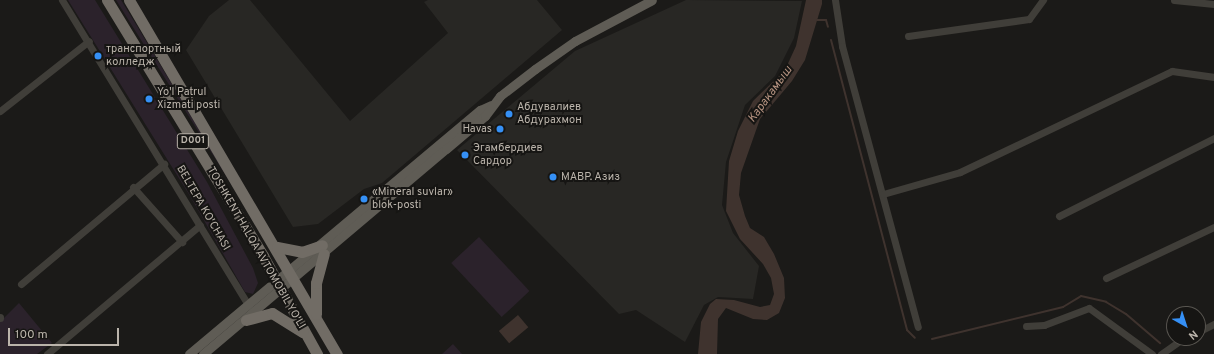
<!DOCTYPE html>
<html>
<head>
<meta charset="utf-8">
<style>
  body { margin:0 }
  #map { position:relative; width:1214px; height:354px; overflow:hidden; background:#1b1a18; font-family:Overpass,sans-serif }
  div>[style] { position:absolute }
  .built>* { inset:0; background:#282724 }
  .green>* { inset:0; background:#2b222b; transform-origin:0 0 }
  .water>* { inset:0; background:#3f332e; transform-origin:0 0 }
  .stream>* { height:2px; margin:-1px; padding:0 1px; transform-origin:1px; border-radius:1px; background:#3f332e }
  .minor>* { height:7px; margin:-3.5px; padding:0 3.5px; transform-origin:3.5px; border-radius:3.5px; background:#403e39 }
  .major>* { height:9px; margin:-4.5px; padding:0 4.5px; transform-origin:4.5px; border-radius:4.5px; background:#5f5c55 }
  .highway>* { height:11px; margin:-5.5px; padding:0 5.5px; transform-origin:5.5px; border-radius:5.5px; background:#716c65 }
  .dots>* { width:11px; height:11px; translate:-50% -50%; box-sizing:border-box; border:2px solid #161513; border-radius:50% }
  span { translate:-50% -50%; white-space:nowrap; text-align:center; line-height:1.15; -webkit-text-stroke:4px #161513; paint-order:stroke }
  .shield-label span { padding:1px 3px; background:#161513; border:1px solid; border-radius:3px; -webkit-text-stroke-width:0 }
  .shield-label { font-size:10px; color:#bbb4ab; font-weight:700 }
  .poi-label { font-size:11px; color:#bbb4ab }
  .left { translate:0 -50%; text-align:left }
  .right { translate:-100% -50%; text-align:right }
  .street-label { font-size:11px; color:#bbb4ab }
  .water-label { font-size:12px; color:#b69381; font-style:italic }
  .north { position:absolute; left:1166px; top:306px; width:40px; height:40px; box-sizing:border-box; background:#161513; border:1px solid #585550; border-radius:50%; rotate:141deg; font-size:11px; font-weight:700; line-height:16px; text-align:center; color:#bbb4ab }
  .north::after { content:''; display:block; margin:auto; width:14px; height:18px; background:#3590f6; clip-path:polygon(50% 0,100% 100%,50% 72%,0 100%) }
  .scale { position:absolute; left:8px; top:328px; width:111px; height:18px; box-sizing:border-box; border:2px solid #bbb4ab; border-top:0; padding-left:5px; font-size:12px; line-height:14px; white-space:nowrap; color:#bbb4ab; -webkit-text-stroke:3px #161513; paint-order:stroke }
</style>
</head>
<body>
<div id="map">
  <div class="built">
    <div style="clip-path:polygon(229px 0,250px 0,350px 121px,448px 33px,424px 2px,428px 0,537px 0,562px 30px,382px 183px,364px 189px,318px 224px,293px 227px,186px 50px,209px 16px)"></div>
    <div style="clip-path:polygon(686px 0,802px 1px,794px 38px,775px 76px,745px 105px,726px 162px,722px 205px,733px 233px,759px 266px,753px 299px,718px 297px,704px 305px,685px 342px,636px 310px,619px 314px,457px 150px,575px 51px)"></div>
  </div>
  <div class="green">
    <div style="clip-path:polygon(68px 0,95px 0,207px 182px,253px 268px,258px 283px,253px 294px,245px 292px,190px 196px)"></div>
    <div style="clip-path:polygon(116px 0,121px 0,137px 26px,243px 203px)"></div>
    <div style="left:479px;top:237px;width:74px;height:38px;rotate:47deg"></div>
    <div style="clip-path:polygon(19px 303px,52px 343px,37px 354px,0 354px,0 322px)"></div>
    <div style="clip-path:polygon(453px 344px,462px 354px,442px 354px)"></div>
  </div>
  <div class="water">
    <div style="clip-path:polygon(806px 0,822px 0,822px 4px,805px 60px,792px 81px,760px 119px,741px 173px,739px 195px,745px 216px,750px 228px,764px 237px,774px 254px,784px 278px,785px 298px,779px 313px,767px 320px,753px 319px,726px 308px,718px 319px,717px 354px,698px 354px,701px 322px,710px 304px,716px 299px,734px 300px,760px 307px,770px 305px,774px 294px,771px 278px,763px 264px,740px 239px,726px 211px,729px 161px,738px 131px,753px 101px,785px 70px,796px 46px)"></div>
    <div style="left:518px;top:315px;width:16px;height:25px;rotate:50deg"></div>
  </div>
  <div class="stream">
    <div style="left:817px;top:20px;width:9px"></div>
    <div style="left:826px;top:20px;width:7px;rotate:74deg"></div>
    <div style="left:831px;top:40px;width:300px;rotate:75.3deg"></div>
    <div style="left:907px;top:330px;width:11px;rotate:45deg"></div>
    <div style="left:932px;top:339px;width:135px;rotate:-13.7deg"></div>
    <div style="left:1063px;top:307px;width:21px;rotate:-31deg"></div>
    <div style="left:1081px;top:296px;width:26px;rotate:13deg"></div>
    <div style="left:1106px;top:302px;width:23px;rotate:31deg"></div>
    <div style="left:1126px;top:314px;width:45px;rotate:40.5deg"></div>
  </div>
  <div class="minor">
    <div style="left:62px;top:0;width:359px;rotate:58.6deg"></div>
    <div style="left:835px;top:0;width:47px;rotate:81.3deg"></div>
    <div style="left:842px;top:46px;width:291px;rotate:74.9deg"></div>
    <div style="left:1174px;top:0;width:40px;rotate:5.7deg"></div>
    <div style="left:908px;top:36px;width:122px;rotate:-8deg"></div>
    <div style="left:1029px;top:19px;width:24px;rotate:-54deg"></div>
    <div style="left:0;top:111px;width:113px;rotate:-38.2deg"></div>
    <div style="left:133px;top:187px;width:74px;rotate:48.3deg"></div>
    <div style="left:883px;top:194px;width:80px;rotate:-15.9deg"></div>
    <div style="left:960px;top:172px;width:235px;rotate:-25.5deg"></div>
    <div style="left:1172px;top:71px;width:42px;rotate:8.1deg"></div>
    <div style="left:1059px;top:216px;width:174px;rotate:-26.7deg"></div>
    <div style="left:1106px;top:278px;width:119px;rotate:-25.3deg"></div>
    <div style="left:21px;top:284px;width:187px;rotate:-40deg"></div>
    <div style="left:0;top:317px;width:1px;rotate:90deg"></div>
    <div style="left:1026px;top:326px;width:18px;rotate:-3deg"></div>
    <div style="left:1044px;top:325px;width:48px;rotate:-20.7deg"></div>
    <div style="left:1089px;top:308px;width:78px;rotate:36.1deg"></div>
    <div style="left:1198px;top:332px;width:18px;rotate:-27deg"></div>
    <div style="left:47px;top:354px;width:200px;rotate:-40.1deg"></div>
    <div style="left:1161px;top:354px;width:28px;rotate:-35deg"></div>
  </div>
  <div class="major">
    <div style="left:189px;top:354px;width:380px;rotate:-40deg"></div>
    <div style="left:480px;top:110px;width:12px;rotate:-24deg"></div>
    <div style="left:203px;top:354px;width:318px;rotate:-40.2deg"></div>
    <div style="left:446px;top:149px;width:51px;rotate:-40.2deg"></div>
    <div style="left:485px;top:116px;width:25px;rotate:-53deg"></div>
    <div style="left:500px;top:96px;width:44px;rotate:-37.6deg"></div>
    <div style="left:535px;top:69px;width:49px;rotate:-35deg"></div>
    <div style="left:575px;top:41px;width:87px;rotate:-28deg"></div>
  </div>
  <div class="highway">
    <div style="left:107px;top:0;width:300px;rotate:58.6deg"></div>
    <div style="left:263px;top:256px;width:112px;rotate:61.1deg"></div>
    <div style="left:129px;top:0;width:411px;rotate:59.6deg"></div>
    <div style="left:277px;top:247px;width:25px;rotate:11deg"></div>
    <div style="left:302px;top:252px;width:21px;rotate:-19deg"></div>
    <div style="left:316px;top:314px;width:31px;rotate:-90deg"></div>
    <div style="left:316px;top:283px;width:30px;rotate:-75deg"></div>
    <div style="left:246px;top:320px;width:27px;rotate:-15deg"></div>
    <div style="left:272px;top:313px;width:36px;rotate:32deg"></div>
  </div>
  <div class="dots">
    <div style="left:98px;top:56px;background:#3590f6"></div>
    <div style="left:149px;top:99px;background:#3590f6"></div>
    <div style="left:509px;top:114px;background:#3590f6"></div>
    <div style="left:500px;top:129px;background:#3590f6"></div>
    <div style="left:465px;top:155px;background:#3590f6"></div>
    <div style="left:553px;top:177px;background:#3590f6"></div>
    <div style="left:364px;top:199px;background:#3590f6"></div>
  </div>
  <div class="shield-label">
    <span style="left:193px;top:141px">D001</span>
  </div>
  <div class="poi-label">
    <span class="left" style="left:106px;top:56px">транспортный<br>колледж</span>
    <span class="left" style="left:157px;top:99px">Yo'l Patrul<br>Xizmati posti</span>
    <span class="left" style="left:517px;top:114px">Абдувалиев<br>Абдурахмон</span>
    <span class="right" style="left:492px;top:129px">Havas</span>
    <span class="left" style="left:473px;top:155px">Эгамбердиев<br>Сардор</span>
    <span class="left" style="left:561px;top:177px">МАВР. Азиз</span>
    <span class="left" style="left:372px;top:199px">«Mineral suvlar»<br>blok-posti</span>
  </div>
  <div class="street-label">
    <span style="left:203px;top:208px;rotate:60deg">BELTEPA KO'CHASI</span>
    <span style="left:256px;top:248px;rotate:60deg">TOSHKENT HALQA AVTOMOBIL YO'LI</span>
  </div>
  <div class="water-label">
    <span style="left:771px;top:95px;rotate:-54deg">Каракамыш</span>
  </div>
  <div class="north">N</div>
  <div class="scale">100 m</div>
</div>
</body>
</html>
